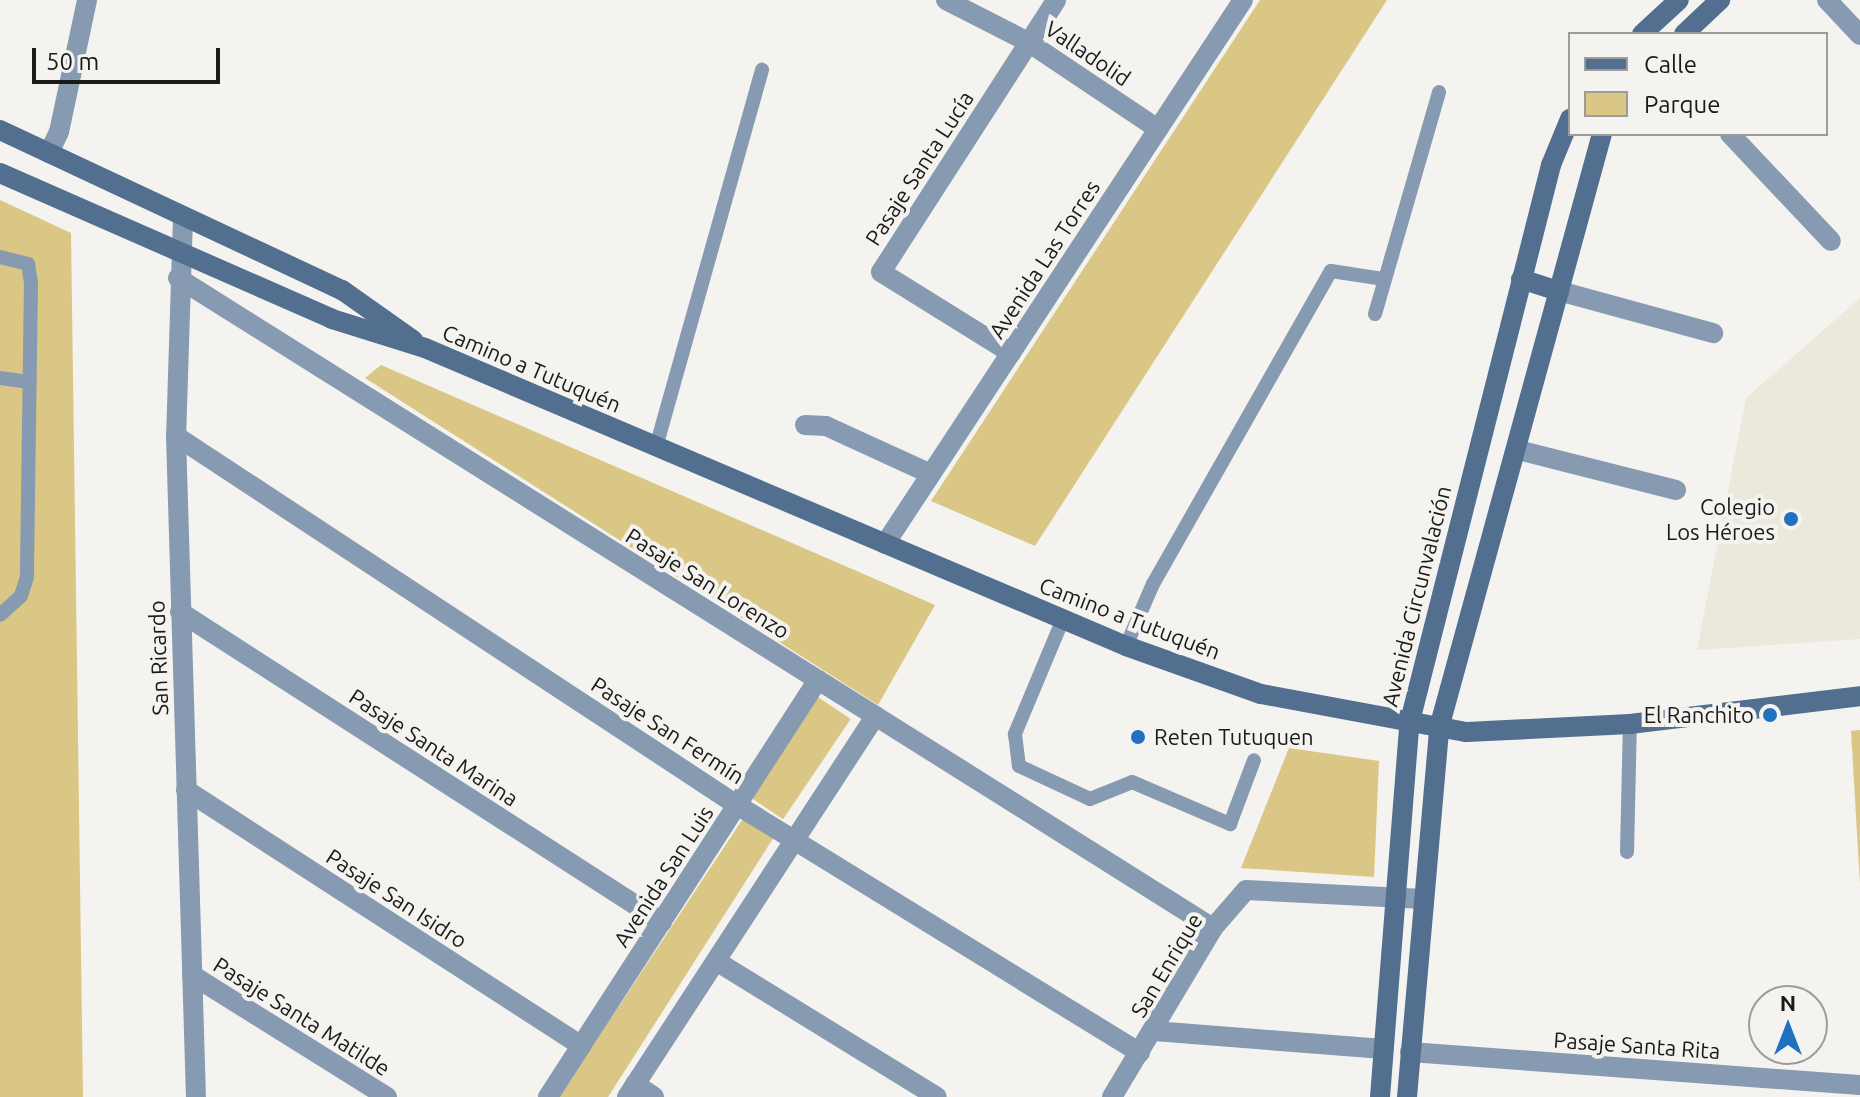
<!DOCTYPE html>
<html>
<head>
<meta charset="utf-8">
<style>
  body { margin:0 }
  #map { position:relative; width:1860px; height:1097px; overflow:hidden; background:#f4f3ef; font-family:Ubuntu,sans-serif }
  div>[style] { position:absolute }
  .built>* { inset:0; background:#ebe8dc }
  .green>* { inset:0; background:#dac685; transform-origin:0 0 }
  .lane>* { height:14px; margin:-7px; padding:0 7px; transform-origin:7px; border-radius:7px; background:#869ab1 }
  .street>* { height:20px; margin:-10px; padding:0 10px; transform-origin:10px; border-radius:10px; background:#869ab1 }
  .secondary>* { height:20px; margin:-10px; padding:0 10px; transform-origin:10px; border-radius:10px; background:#526f90 }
  .dots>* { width:22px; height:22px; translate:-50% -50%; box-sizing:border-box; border:4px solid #f4f3ef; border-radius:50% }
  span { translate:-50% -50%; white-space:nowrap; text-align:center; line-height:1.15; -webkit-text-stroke:8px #f4f3ef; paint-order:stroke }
  .street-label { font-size:22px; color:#1a1a18 }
  .poi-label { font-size:22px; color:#1a1a18 }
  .right { translate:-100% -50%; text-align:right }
  .left { translate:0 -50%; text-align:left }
  .legend { position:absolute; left:1568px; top:32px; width:260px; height:104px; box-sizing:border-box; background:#f4f3ef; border:2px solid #9d9c99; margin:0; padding:10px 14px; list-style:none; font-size:24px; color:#1a1a18 }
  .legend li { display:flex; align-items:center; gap:16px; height:40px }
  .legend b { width:40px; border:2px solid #9d9c99 }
  .north { position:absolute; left:1748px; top:985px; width:80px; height:80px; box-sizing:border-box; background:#f4f3ef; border:2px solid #9d9c99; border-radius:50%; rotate:0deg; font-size:22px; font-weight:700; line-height:32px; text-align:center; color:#1a1a18 }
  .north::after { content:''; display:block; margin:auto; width:28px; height:36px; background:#2072c1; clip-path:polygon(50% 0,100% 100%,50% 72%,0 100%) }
  .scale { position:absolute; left:32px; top:48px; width:188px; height:36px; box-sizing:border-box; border:4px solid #1a1a18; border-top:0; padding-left:10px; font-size:24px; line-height:28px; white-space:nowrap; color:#1a1a18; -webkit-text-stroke:6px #f4f3ef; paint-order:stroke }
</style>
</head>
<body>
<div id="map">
  <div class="built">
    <div style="clip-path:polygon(1860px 298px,1860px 639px,1697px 650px,1746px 398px)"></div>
  </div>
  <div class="green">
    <div style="clip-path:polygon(1260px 0,1387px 0,1035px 546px,931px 501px)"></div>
    <div style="clip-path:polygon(0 200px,71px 233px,83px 1097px,0 1097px)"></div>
    <div style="clip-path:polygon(381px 365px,935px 605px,878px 705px,365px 378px)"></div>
    <div style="left:815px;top:695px;width:43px;height:121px;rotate:34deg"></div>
    <div style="clip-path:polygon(1860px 730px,1860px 884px,1851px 731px)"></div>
    <div style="clip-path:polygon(1289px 748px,1379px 761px,1374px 877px,1241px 868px)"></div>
    <div style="clip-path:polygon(744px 817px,774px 837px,608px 1097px,559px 1097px)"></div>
  </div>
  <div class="lane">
    <div style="left:0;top:257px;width:29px;rotate:14deg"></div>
    <div style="left:28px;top:264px;width:18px;rotate:81deg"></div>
    <div style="left:31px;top:282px;width:295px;rotate:90.8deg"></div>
    <div style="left:27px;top:577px;width:20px;rotate:108deg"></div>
    <div style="left:21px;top:596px;width:28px;rotate:138deg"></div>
    <div style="left:1375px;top:314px;width:231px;rotate:-73.9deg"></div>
    <div style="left:0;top:378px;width:30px;rotate:8deg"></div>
    <div style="left:656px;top:447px;width:392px;rotate:-74.3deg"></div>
    <div style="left:1063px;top:619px;width:125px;rotate:112.7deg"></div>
    <div style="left:1015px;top:734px;width:32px;rotate:83deg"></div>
    <div style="left:1019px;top:766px;width:78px;rotate:24.9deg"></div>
    <div style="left:1090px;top:799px;width:45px;rotate:-22deg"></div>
    <div style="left:1132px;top:782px;width:107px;rotate:23.2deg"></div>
    <div style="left:1230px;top:824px;width:68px;rotate:-69.4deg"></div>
    <div style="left:1126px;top:646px;width:68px;rotate:-66.5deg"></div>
    <div style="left:1153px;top:584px;width:360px;rotate:-60.4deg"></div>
    <div style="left:1331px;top:271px;width:54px;rotate:8.6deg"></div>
    <div style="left:1627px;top:852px;width:128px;rotate:-88.7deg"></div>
  </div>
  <div class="street">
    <div style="left:946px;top:0;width:92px;rotate:27.1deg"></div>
    <div style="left:1028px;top:42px;width:156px;rotate:33.8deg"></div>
    <div style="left:1827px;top:0;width:48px;rotate:46.7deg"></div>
    <div style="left:1730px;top:134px;width:147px;rotate:46.7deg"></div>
    <div style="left:49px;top:153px;width:23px;rotate:-65deg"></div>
    <div style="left:59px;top:132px;width:135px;rotate:-78deg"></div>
    <div style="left:183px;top:217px;width:219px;rotate:91.8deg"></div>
    <div style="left:176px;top:436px;width:661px;rotate:88.27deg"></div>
    <div style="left:178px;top:278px;width:1222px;rotate:32.13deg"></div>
    <div style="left:1559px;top:291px;width:160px;rotate:15.3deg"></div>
    <div style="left:1011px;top:353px;width:153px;rotate:-148.1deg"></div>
    <div style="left:881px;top:272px;width:323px;rotate:-57.2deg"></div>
    <div style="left:805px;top:425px;width:21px;rotate:3deg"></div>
    <div style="left:826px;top:426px;width:115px;rotate:24.6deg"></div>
    <div style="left:176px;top:436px;width:671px;rotate:33.34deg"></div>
    <div style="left:737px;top:805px;width:473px;rotate:31.6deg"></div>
    <div style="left:1518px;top:450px;width:163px;rotate:14.2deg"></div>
    <div style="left:885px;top:544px;width:651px;rotate:-56.65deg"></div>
    <div style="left:180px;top:612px;width:573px;rotate:32.75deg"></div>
    <div style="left:186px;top:790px;width:471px;rotate:32.9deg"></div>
    <div style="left:716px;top:961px;width:259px;rotate:31.6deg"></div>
    <div style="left:192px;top:975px;width:230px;rotate:32deg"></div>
    <div style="left:1154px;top:1031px;width:230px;rotate:4.5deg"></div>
    <div style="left:1410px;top:1052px;width:451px;rotate:4.2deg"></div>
    <div style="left:635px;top:1084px;width:23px;rotate:34deg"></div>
    <div style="left:548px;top:1097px;width:497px;rotate:-57.1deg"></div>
    <div style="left:627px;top:1097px;width:455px;rotate:-56.9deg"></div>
    <div style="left:1112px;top:1097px;width:197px;rotate:-59.1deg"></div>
    <div style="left:1213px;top:928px;width:50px;rotate:-49deg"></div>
    <div style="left:1246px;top:890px;width:178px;rotate:2.9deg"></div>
  </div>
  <div class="secondary">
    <div style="left:1642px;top:34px;width:50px;rotate:-42.6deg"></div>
    <div style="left:1684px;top:34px;width:50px;rotate:-43.4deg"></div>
    <div style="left:0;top:130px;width:378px;rotate:25.1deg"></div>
    <div style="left:342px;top:290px;width:87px;rotate:35.2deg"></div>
    <div style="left:0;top:173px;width:363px;rotate:23.7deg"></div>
    <div style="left:332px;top:319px;width:97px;rotate:17.3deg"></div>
    <div style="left:425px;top:348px;width:762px;rotate:23.03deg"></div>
    <div style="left:1126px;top:646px;width:143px;rotate:19.6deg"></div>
    <div style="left:1261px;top:694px;width:209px;rotate:10.5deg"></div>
    <div style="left:1467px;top:732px;width:163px;rotate:-2.8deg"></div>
    <div style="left:1630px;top:724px;width:232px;rotate:-6.9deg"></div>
    <div style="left:1521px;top:279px;width:40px;rotate:18deg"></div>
    <div style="left:1380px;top:1097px;width:373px;rotate:-85.5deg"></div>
    <div style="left:1409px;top:725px;width:578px;rotate:-75.77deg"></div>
    <div style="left:1551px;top:165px;width:50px;rotate:-67.6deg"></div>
    <div style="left:1407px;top:1097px;width:370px;rotate:-85deg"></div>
    <div style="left:1439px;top:728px;width:616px;rotate:-74.66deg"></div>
  </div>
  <div class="dots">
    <div style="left:1791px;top:519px;background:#2072c1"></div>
    <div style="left:1770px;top:715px;background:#2072c1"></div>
    <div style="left:1138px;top:737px;background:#2072c1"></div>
  </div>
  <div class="street-label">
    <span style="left:1088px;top:53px;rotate:34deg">Valladolid</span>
    <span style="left:919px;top:168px;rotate:-57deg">Pasaje Santa Lucía</span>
    <span style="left:1044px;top:259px;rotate:-57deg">Avenida Las Torres</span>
    <span style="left:532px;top:368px;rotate:23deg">Camino a Tutuquén</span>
    <span style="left:708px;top:583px;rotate:32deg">Pasaje San Lorenzo</span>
    <span style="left:1416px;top:596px;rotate:-76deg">Avenida Circunvalación</span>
    <span style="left:1130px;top:618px;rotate:21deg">Camino a Tutuquén</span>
    <span style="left:158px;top:658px;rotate:-92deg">San Ricardo</span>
    <span style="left:668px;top:730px;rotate:33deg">Pasaje San Fermín</span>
    <span style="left:434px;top:747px;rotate:33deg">Pasaje Santa Marina</span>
    <span style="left:663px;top:876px;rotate:-57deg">Avenida San Luis</span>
    <span style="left:397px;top:898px;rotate:33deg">Pasaje San Isidro</span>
    <span style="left:1166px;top:965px;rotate:-59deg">San Enrique</span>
    <span style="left:302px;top:1016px;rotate:32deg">Pasaje Santa Matilde</span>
    <span style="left:1637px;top:1045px;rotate:4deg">Pasaje Santa Rita</span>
  </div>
  <div class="poi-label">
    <span class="right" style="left:1775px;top:519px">Colegio<br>Los Héroes</span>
    <span class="right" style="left:1754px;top:715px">El Ranchito</span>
    <span class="left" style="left:1154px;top:737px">Reten Tutuquen</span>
  </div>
  <ul class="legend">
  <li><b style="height:10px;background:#526f90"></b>Calle</li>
  <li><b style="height:22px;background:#dac685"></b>Parque</li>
  </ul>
  <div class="north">N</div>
  <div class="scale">50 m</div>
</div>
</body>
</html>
